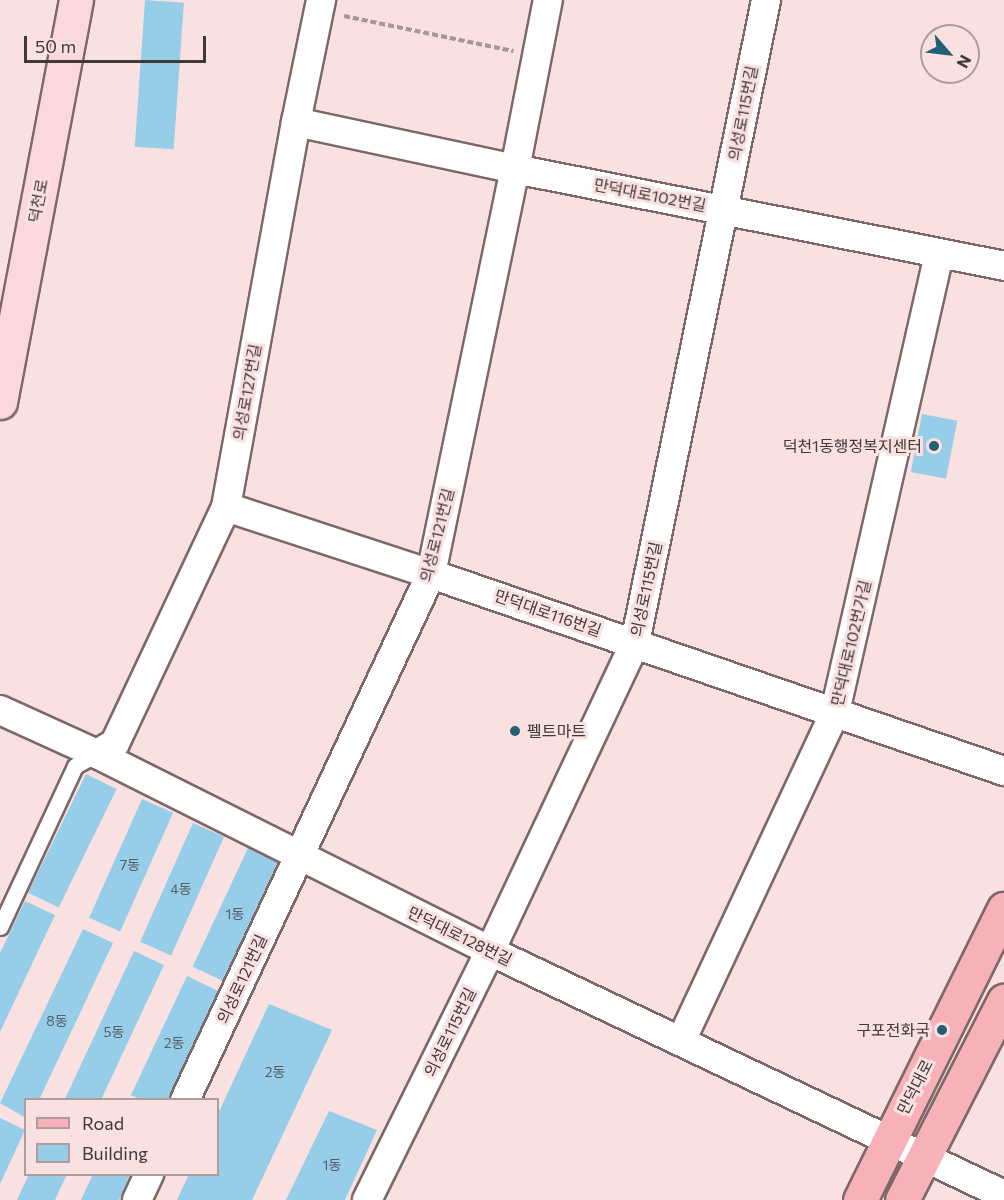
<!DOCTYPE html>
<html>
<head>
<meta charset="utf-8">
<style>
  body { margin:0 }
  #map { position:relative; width:1004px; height:1200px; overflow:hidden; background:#f9e0e1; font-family:Commissioner,"Noto Sans KR",sans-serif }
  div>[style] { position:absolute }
  .building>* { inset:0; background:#96cde9; transform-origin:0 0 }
  .path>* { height:4px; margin-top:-2px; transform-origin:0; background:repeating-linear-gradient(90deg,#a99797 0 6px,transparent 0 9px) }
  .roads { filter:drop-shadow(2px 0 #7d6869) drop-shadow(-2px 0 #7d6869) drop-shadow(0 2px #7d6869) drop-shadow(0 -2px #7d6869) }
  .lane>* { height:15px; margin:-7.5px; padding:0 7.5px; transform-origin:7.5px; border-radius:7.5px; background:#fff }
  .street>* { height:28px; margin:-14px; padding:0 14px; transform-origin:14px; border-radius:14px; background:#fff }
  .secondary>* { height:33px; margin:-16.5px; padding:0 16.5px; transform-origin:16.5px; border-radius:16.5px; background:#fbd8db }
  .primary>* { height:33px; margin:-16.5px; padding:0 16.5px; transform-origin:16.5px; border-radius:16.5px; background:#f7b1b8 }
  .dots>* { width:16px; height:16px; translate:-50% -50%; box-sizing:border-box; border:3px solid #f9e0e1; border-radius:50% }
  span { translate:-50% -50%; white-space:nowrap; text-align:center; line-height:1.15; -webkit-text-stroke:6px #f9e0e1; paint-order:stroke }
  .number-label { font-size:14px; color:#565d64 }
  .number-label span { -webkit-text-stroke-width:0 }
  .street-label { font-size:16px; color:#413838 }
  .poi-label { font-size:16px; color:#413838 }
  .right { translate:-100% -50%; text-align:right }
  .left { translate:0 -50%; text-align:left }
  .legend { position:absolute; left:24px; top:1098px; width:195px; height:78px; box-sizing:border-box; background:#f9e0e1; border:2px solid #af9d9d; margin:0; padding:8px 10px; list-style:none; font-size:18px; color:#413838 }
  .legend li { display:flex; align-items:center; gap:12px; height:30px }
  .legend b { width:30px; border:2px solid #af9d9d }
  .north { position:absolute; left:920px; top:24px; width:60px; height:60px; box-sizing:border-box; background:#f9e0e1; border:2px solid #af9d9d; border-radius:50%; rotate:118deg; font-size:16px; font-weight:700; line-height:24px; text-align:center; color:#413838 }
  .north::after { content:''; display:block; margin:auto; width:21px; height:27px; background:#245e77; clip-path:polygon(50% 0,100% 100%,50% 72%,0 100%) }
  .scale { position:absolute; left:24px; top:36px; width:182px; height:27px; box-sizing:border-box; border:3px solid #413838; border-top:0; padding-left:8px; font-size:18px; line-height:21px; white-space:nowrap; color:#413838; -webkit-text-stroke:4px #f9e0e1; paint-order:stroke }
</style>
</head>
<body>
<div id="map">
  <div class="building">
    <div style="left:145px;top:0;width:39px;height:147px;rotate:4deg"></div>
    <div style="left:922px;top:414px;width:36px;height:59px;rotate:11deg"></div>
    <div style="left:86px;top:774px;width:34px;height:132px;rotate:26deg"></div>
    <div style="left:142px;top:799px;width:34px;height:130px;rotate:24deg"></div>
    <div style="left:193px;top:823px;width:34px;height:130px;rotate:24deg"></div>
    <div style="left:248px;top:848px;width:33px;height:131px;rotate:25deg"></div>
    <div style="clip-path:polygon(25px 901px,55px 915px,0 1032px,0 953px)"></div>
    <div style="clip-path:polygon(83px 929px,113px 943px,39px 1100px,26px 1100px,26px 1118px,0 1103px)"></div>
    <div style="left:134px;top:951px;width:33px;height:165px;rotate:25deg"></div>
    <div style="clip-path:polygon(187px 976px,218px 991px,167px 1100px,141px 1100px,131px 1095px)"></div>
    <div style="clip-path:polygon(269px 1004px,332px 1030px,252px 1200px,177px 1200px,189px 1174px,218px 1174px,218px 1114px)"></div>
    <div style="clip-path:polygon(329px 1111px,377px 1130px,345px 1200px,286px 1200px)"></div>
    <div style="clip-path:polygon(0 1118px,25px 1130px,0 1184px)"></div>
    <div style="clip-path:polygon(29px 1174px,67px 1174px,55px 1200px,17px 1200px)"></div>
    <div style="clip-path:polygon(93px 1174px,130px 1174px,119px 1200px,81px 1200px)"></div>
  </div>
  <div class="path">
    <div style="left:344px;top:16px;width:173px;rotate:11.7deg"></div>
  </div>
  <div class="roads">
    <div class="lane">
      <div style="left:0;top:927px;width:178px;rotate:-65deg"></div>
      <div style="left:75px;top:766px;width:25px;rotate:-29deg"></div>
    </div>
    <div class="street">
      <div style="left:296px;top:122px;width:224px;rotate:12.1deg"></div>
      <div style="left:515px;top:169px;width:499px;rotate:11.2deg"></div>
      <div style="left:226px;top:507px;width:216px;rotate:18.1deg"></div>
      <div style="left:431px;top:574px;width:606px;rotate:18.97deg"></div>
      <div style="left:0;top:710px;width:107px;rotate:24.4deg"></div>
      <div style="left:97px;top:754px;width:440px;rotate:26.6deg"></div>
      <div style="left:490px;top:951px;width:569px;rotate:25.39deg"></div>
      <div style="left:97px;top:754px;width:21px;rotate:-31deg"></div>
      <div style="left:115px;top:743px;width:261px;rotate:-64.8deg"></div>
      <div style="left:226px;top:507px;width:391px;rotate:-79.7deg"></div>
      <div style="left:296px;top:122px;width:125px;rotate:-78.4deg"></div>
      <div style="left:681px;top:1041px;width:363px;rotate:-64.9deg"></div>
      <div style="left:835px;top:712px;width:470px;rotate:-77.2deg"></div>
      <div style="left:185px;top:1100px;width:581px;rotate:-64.94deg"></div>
      <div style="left:431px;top:574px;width:414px;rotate:-78.3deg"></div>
      <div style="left:515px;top:169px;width:172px;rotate:-79deg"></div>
      <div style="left:137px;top:1200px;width:29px;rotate:-65deg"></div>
      <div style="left:367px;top:1200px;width:278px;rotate:-63.7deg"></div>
      <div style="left:490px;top:951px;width:340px;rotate:-64.8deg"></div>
      <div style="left:635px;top:643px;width:656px;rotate:-78.48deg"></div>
    </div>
    <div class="secondary">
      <div style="left:0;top:402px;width:409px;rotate:-79.3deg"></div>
    </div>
    <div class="primary">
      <div style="left:860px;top:1200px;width:325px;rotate:-63.7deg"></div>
      <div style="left:902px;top:1200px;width:224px;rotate:-62.9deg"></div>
    </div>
  </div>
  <div class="dots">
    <div style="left:934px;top:446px;background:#245e77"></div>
    <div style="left:515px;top:731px;background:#245e77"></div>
    <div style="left:942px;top:1030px;background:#245e77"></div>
  </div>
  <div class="number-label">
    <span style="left:130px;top:865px">7동</span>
    <span style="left:181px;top:889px">4동</span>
    <span style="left:235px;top:914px">1동</span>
    <span style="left:57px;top:1021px">8동</span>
    <span style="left:114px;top:1032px">5동</span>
    <span style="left:174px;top:1043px">2동</span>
    <span style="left:275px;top:1072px">2동</span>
    <span style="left:332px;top:1165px">1동</span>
  </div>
  <div class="street-label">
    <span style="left:743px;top:113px;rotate:-79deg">의성로115번길</span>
    <span style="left:650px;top:195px;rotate:11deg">만덕대로102번길</span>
    <span style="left:38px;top:201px;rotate:-79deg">덕천로</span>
    <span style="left:247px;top:392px;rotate:-80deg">의성로127번길</span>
    <span style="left:437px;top:535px;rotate:-76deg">의성로121번길</span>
    <span style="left:646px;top:589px;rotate:-78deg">의성로115번길</span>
    <span style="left:548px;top:613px;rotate:19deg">만덕대로116번길</span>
    <span style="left:851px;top:643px;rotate:-77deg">만덕대로102번가길</span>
    <span style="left:460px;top:936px;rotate:26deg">만덕대로128번길</span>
    <span style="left:242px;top:979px;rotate:-65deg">의성로121번길</span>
    <span style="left:450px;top:1032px;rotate:-64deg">의성로115번길</span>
    <span style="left:915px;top:1087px;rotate:-63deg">만덕대로</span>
  </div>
  <div class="poi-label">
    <span class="right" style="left:922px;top:446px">덕천1동행정복지센터</span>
    <span class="left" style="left:527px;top:731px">펠트마트</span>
    <span class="right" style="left:930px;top:1030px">구포전화국</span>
  </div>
  <ul class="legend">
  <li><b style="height:8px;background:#f7b1b8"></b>Road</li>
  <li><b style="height:16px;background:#96cde9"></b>Building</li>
  </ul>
  <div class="north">N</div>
  <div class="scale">50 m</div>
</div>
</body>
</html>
